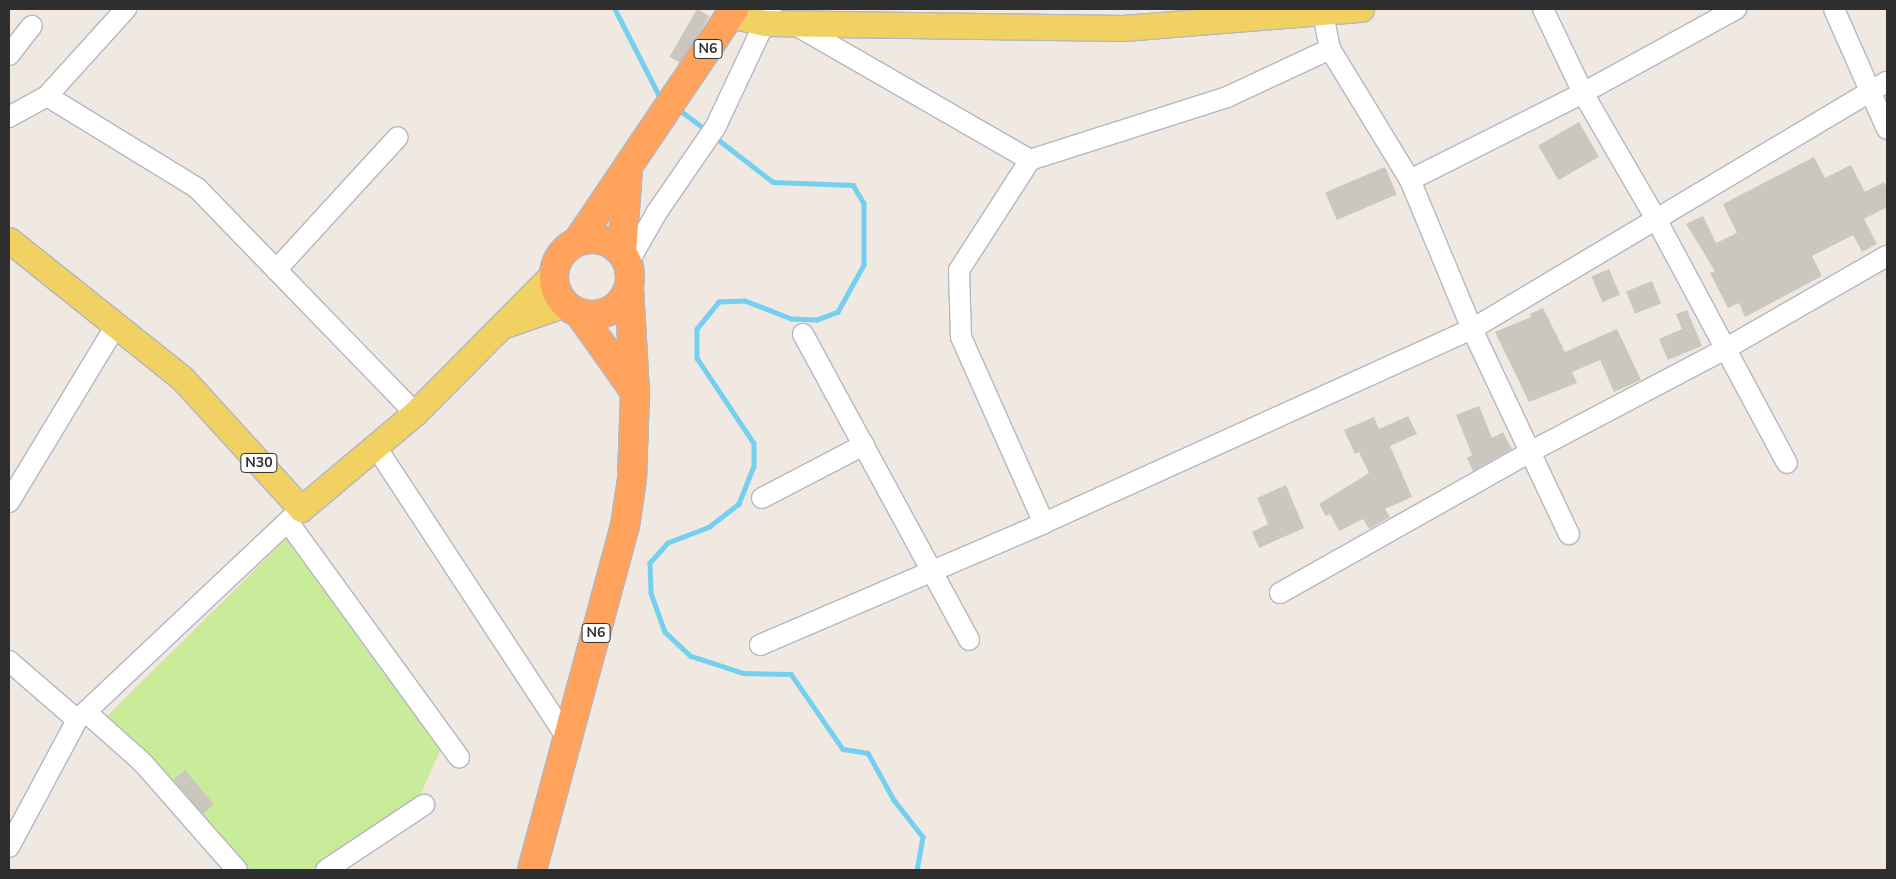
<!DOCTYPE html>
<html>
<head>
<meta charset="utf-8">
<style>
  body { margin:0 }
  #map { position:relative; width:1896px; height:879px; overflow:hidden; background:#efe9e1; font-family:"Nunito Sans",sans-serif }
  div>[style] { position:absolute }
  .pitch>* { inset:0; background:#c9ec9a }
  .stream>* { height:4.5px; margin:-2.25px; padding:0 2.25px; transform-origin:2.25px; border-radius:2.25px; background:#75cff0 }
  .building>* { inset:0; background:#cbc7bf; transform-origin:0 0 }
  .roads { filter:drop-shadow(1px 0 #b4b7c1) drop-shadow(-1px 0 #b4b7c1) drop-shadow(0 1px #b4b7c1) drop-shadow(0 -1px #b4b7c1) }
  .minor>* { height:20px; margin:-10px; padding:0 10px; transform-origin:10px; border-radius:10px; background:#fff }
  .major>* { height:25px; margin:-12.5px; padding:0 12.5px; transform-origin:12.5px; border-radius:12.5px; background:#f2d163 }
  .highway>* { height:28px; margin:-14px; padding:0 14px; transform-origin:14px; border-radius:14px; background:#ffa35c }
  .highway>.ring { margin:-14px; padding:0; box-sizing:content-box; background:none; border:28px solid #ffa35c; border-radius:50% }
  span { translate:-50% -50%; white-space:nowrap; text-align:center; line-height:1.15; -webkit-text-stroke:5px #fff; paint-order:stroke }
  .shield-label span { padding:1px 4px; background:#fff; border:1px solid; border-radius:4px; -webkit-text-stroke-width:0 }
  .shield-label { font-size:14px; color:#2e2e2e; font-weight:700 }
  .frame { position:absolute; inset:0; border:10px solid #2e2e2e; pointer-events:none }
</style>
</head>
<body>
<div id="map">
  <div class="pitch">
    <div style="clip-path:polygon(290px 535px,443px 744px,418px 800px,310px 870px,246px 870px,107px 716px)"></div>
  </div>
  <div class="stream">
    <div style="left:615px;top:9px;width:94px;rotate:62.9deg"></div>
    <div style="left:658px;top:93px;width:6px;rotate:39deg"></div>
    <div style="left:677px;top:108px;width:38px;rotate:37deg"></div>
    <div style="left:715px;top:137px;width:73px;rotate:37.8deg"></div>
    <div style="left:773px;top:182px;width:80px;rotate:2.1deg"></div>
    <div style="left:853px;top:185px;width:21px;rotate:59deg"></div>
    <div style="left:864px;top:203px;width:62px;rotate:90deg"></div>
    <div style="left:864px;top:265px;width:54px;rotate:119deg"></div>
    <div style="left:838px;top:312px;width:22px;rotate:159deg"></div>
    <div style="left:817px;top:320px;width:26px;rotate:-178deg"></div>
    <div style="left:791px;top:319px;width:49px;rotate:-158.6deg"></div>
    <div style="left:745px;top:301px;width:26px;rotate:178deg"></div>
    <div style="left:719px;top:302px;width:35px;rotate:129deg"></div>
    <div style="left:697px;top:329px;width:29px;rotate:90deg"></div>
    <div style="left:697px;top:358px;width:102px;rotate:56.2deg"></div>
    <div style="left:754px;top:443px;width:23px;rotate:90deg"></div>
    <div style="left:754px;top:466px;width:41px;rotate:111.5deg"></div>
    <div style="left:739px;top:504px;width:37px;rotate:142deg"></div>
    <div style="left:710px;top:527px;width:45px;rotate:159.1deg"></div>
    <div style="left:668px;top:543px;width:27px;rotate:132deg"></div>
    <div style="left:650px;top:563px;width:30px;rotate:88deg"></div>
    <div style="left:651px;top:593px;width:41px;rotate:70.3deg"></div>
    <div style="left:665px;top:632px;width:35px;rotate:43deg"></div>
    <div style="left:691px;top:656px;width:55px;rotate:18.1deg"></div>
    <div style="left:743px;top:673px;width:48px;rotate:1.2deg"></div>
    <div style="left:791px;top:674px;width:91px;rotate:55.3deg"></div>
    <div style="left:843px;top:749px;width:25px;rotate:9deg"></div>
    <div style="left:868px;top:753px;width:54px;rotate:61deg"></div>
    <div style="left:894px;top:800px;width:47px;rotate:51.9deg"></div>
    <div style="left:923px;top:837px;width:34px;rotate:100deg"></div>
  </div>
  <div class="building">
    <div style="left:697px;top:9px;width:14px;height:55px;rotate:30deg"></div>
    <div style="left:1579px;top:122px;width:40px;height:47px;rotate:60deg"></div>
    <div style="clip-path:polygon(1814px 157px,1825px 178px,1851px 165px,1865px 192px,1884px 182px,1887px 189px,1887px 207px,1864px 219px,1877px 244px,1862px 252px,1853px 235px,1812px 256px,1822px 276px,1745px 317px,1739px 303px,1728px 308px,1710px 273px,1715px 271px,1686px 224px,1703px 216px,1716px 243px,1737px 233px,1723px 204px)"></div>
    <div style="left:1385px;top:167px;width:30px;height:65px;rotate:67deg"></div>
    <div style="left:1609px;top:269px;width:28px;height:19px;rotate:67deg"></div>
    <div style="left:1652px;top:281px;width:24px;height:28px;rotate:68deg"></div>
    <div style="clip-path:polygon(1543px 308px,1565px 352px,1617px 329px,1641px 380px,1614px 392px,1600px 360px,1572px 372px,1577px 383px,1529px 402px,1495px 332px,1531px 317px,1530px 314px)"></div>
    <div style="clip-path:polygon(1687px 310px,1702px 346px,1668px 360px,1659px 339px,1682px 329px,1676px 314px)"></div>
    <div style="clip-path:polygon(1479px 406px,1492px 438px,1503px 432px,1512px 449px,1473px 471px,1467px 458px,1472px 455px,1456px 415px)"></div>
    <div style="clip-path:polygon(1408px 416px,1417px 434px,1390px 446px,1412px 497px,1385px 509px,1390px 517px,1369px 529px,1363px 519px,1339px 531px,1330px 514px,1326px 516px,1319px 504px,1369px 473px,1359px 452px,1355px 454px,1344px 430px,1374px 417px,1379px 429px)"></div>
    <div style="clip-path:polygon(1286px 485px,1304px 528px,1259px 548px,1252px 532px,1268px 524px,1257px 498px)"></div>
    <div style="left:185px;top:770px;width:45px;height:15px;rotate:50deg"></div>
  </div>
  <div class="roads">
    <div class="minor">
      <div style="left:1322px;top:9px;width:41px;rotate:78.7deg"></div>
      <div style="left:1330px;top:49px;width:153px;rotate:58.6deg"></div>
      <div style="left:1410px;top:180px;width:161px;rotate:67.4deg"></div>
      <div style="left:1472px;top:329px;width:227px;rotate:64.7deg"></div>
      <div style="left:1543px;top:9px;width:93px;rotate:64.5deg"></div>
      <div style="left:1583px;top:93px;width:143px;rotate:59.9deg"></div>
      <div style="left:1655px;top:217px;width:279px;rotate:61.8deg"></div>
      <div style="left:1834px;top:9px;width:131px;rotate:66.2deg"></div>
      <div style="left:792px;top:23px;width:275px;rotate:29.9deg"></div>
      <div style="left:1030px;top:160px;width:207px;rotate:-17.7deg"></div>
      <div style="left:1227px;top:97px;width:114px;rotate:-25deg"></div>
      <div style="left:9px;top:55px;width:37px;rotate:-52deg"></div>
      <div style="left:47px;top:96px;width:118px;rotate:-47.8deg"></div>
      <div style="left:9px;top:117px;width:43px;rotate:-28.9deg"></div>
      <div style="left:47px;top:96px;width:176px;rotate:31.5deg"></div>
      <div style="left:197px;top:188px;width:313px;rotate:45.9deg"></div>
      <div style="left:1030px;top:160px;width:131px;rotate:122.8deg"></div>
      <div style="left:959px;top:270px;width:67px;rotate:88.3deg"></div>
      <div style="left:961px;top:337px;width:204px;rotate:66deg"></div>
      <div style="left:1410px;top:180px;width:194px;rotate:-26.7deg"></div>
      <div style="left:1583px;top:93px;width:175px;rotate:-28.8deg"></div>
      <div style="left:628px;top:263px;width:59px;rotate:-60.4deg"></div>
      <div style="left:657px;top:212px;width:104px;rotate:-55.5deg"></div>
      <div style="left:716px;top:126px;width:129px;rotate:-64.8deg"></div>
      <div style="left:276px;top:270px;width:180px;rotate:-47.5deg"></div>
      <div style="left:803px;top:334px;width:348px;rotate:61.5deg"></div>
      <div style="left:376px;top:447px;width:346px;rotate:56.7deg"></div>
      <div style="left:762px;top:498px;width:115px;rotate:-27.5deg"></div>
      <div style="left:9px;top:502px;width:207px;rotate:-58.8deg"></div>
      <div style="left:288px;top:522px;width:291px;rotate:54deg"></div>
      <div style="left:1280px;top:593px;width:287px;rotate:-29.4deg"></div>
      <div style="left:1530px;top:452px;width:221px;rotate:-27.8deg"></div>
      <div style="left:1725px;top:349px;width:187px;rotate:-29.9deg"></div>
      <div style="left:760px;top:645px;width:309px;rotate:-23.2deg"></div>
      <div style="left:1044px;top:523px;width:470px;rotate:-24.4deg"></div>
      <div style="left:1472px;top:329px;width:483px;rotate:-30.8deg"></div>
      <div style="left:9px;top:661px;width:90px;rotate:40.9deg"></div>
      <div style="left:86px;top:712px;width:76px;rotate:41.8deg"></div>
      <div style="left:143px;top:763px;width:142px;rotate:48.7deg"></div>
      <div style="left:9px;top:847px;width:144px;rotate:-61.8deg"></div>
      <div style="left:77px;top:720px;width:308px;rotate:-43.3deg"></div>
      <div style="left:326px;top:870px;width:118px;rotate:-33.6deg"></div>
    </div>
    <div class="major">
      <div style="left:730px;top:15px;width:36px;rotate:13deg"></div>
      <div style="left:765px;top:23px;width:358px;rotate:0.8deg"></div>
      <div style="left:1123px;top:28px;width:239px;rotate:-4.6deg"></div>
      <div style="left:9px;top:240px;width:221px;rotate:38.6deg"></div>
      <div style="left:182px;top:378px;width:177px;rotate:47.7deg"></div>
      <div style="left:301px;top:509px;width:149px;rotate:-40.1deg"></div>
      <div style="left:415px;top:413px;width:197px;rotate:-45.2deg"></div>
      <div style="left:505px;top:325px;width:64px;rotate:-19.3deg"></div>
    </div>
    <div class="highway">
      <div class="ring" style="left:554px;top:239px;width:48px;height:48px"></div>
      <div style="left:577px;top:242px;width:281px;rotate:-56deg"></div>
      <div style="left:622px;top:253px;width:86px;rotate:-86deg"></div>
      <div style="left:579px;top:313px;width:97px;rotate:54.7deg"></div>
      <div style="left:532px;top:870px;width:356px;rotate:-74.9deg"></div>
      <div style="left:625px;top:526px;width:48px;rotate:-81.5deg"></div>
      <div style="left:632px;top:479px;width:87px;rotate:-88deg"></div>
      <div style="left:635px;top:392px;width:104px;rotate:-93.3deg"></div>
    </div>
  </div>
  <div class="shield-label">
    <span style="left:708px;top:49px">N6</span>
    <span style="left:259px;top:463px">N30</span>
    <span style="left:596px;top:633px">N6</span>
  </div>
  <div class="frame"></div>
</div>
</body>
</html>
